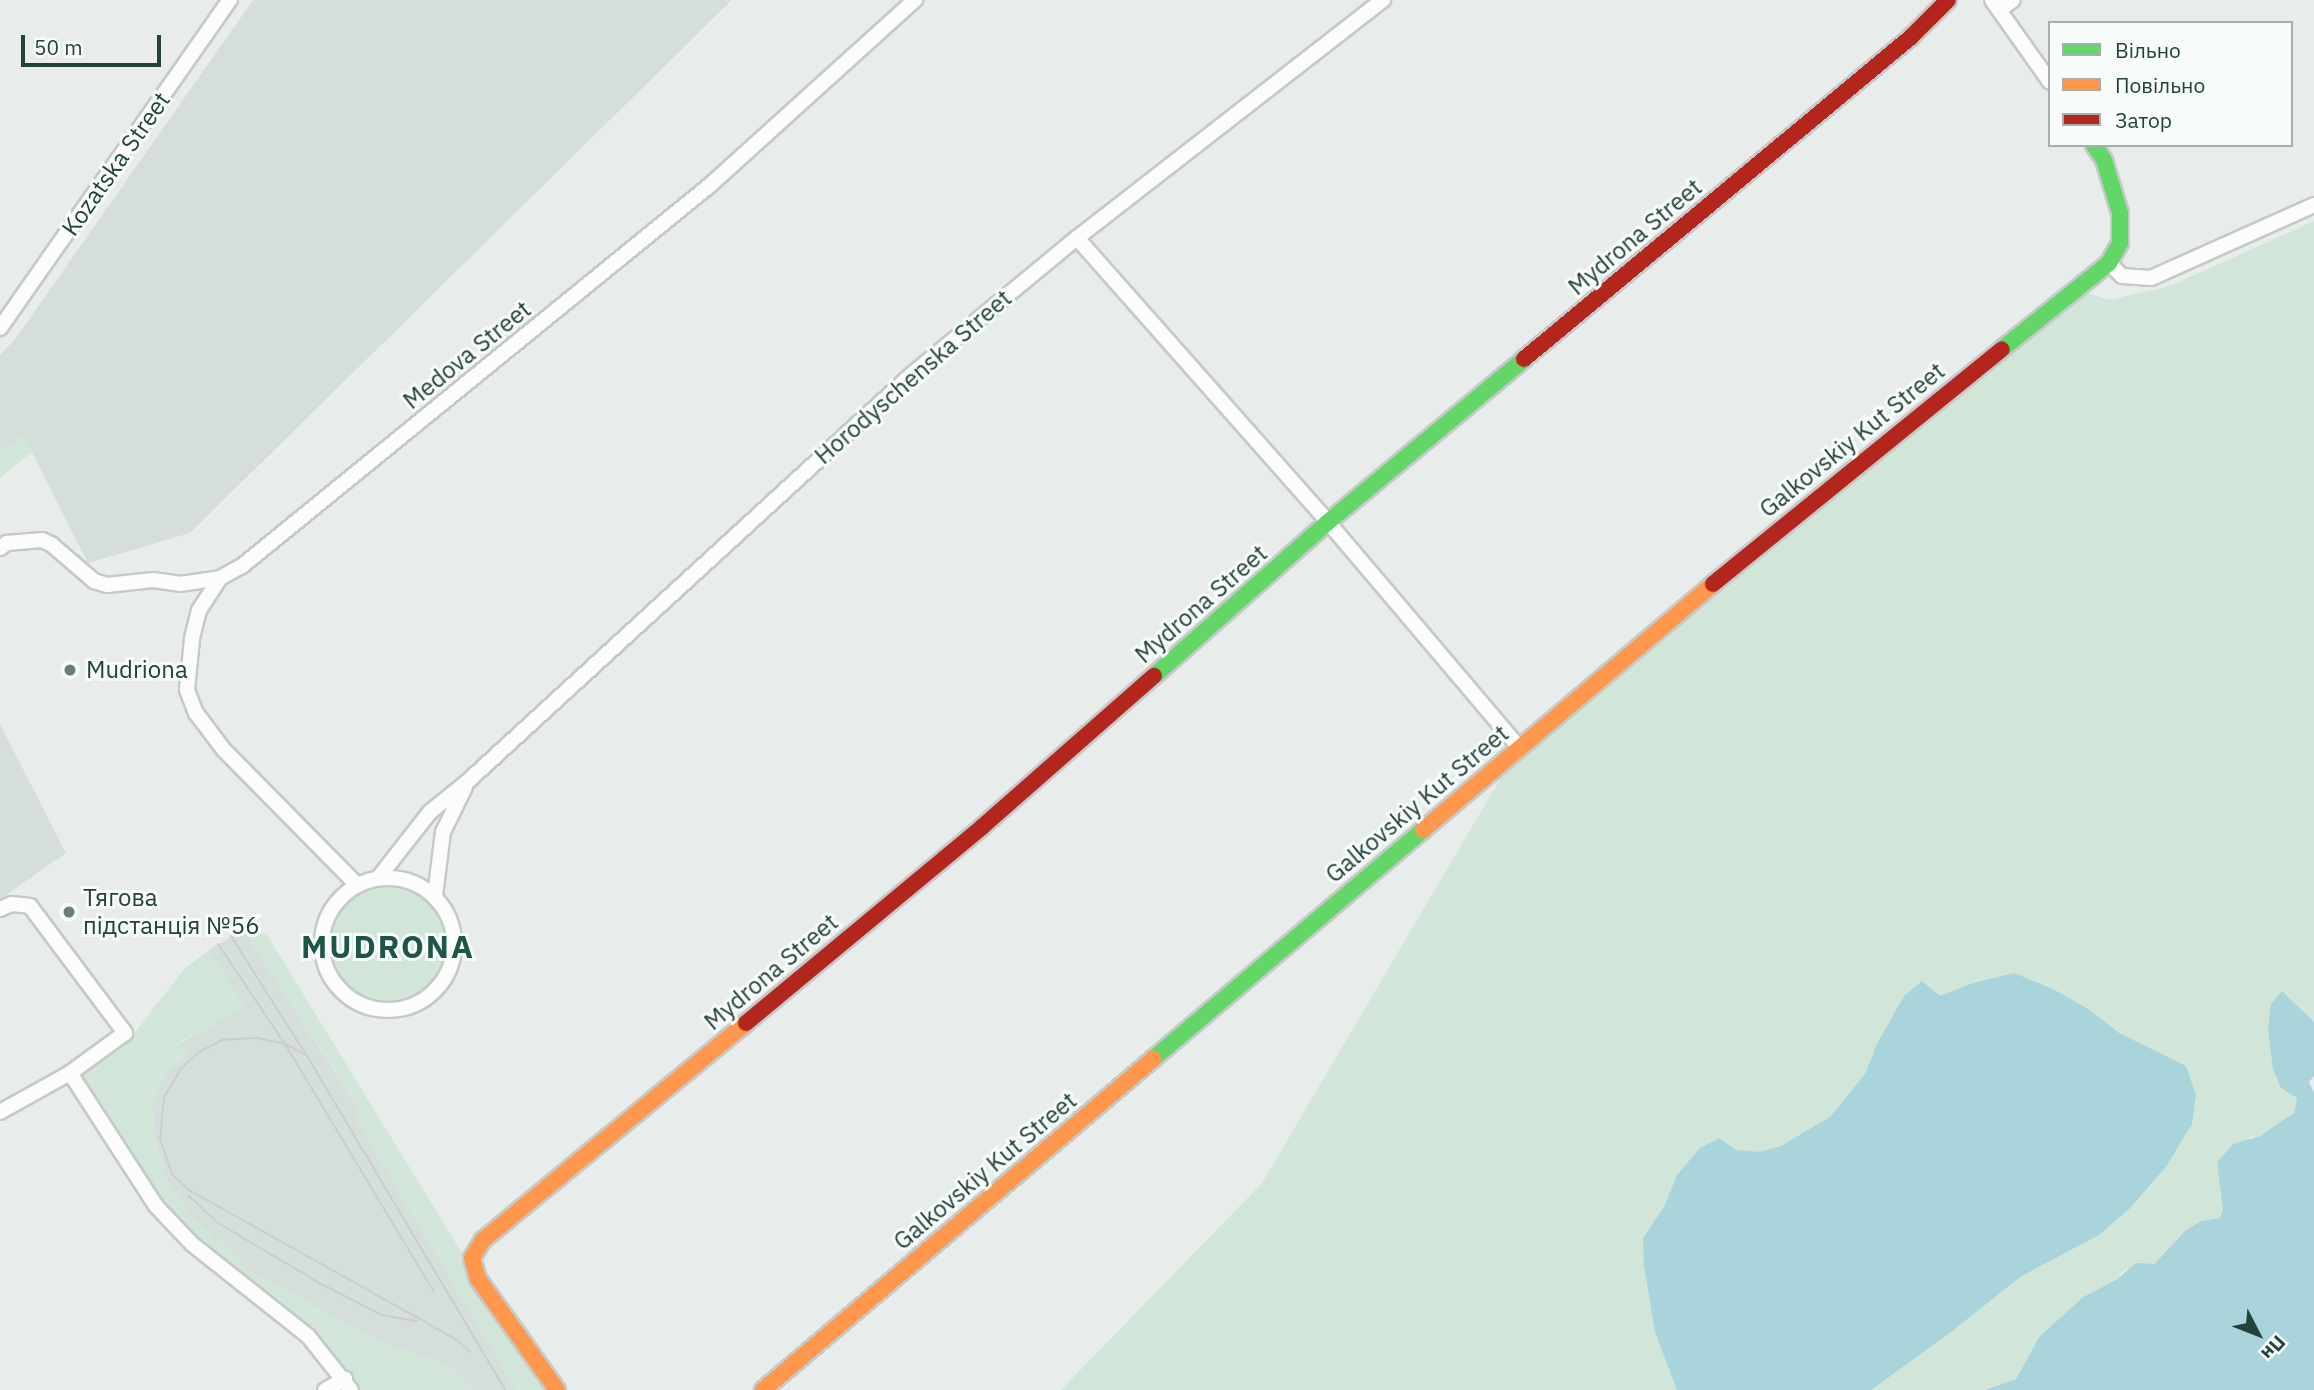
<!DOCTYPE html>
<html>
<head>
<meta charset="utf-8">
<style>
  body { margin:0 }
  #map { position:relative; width:2314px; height:1390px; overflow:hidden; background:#e8edeb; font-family:"IBM Plex Sans",sans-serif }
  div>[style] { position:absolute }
  .built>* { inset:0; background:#d6dedb }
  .green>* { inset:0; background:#d1e6d8 }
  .round { border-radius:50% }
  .water>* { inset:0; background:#a9d4db }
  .roads { filter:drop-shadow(2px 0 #c5cac8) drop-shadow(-2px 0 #c5cac8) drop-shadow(0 2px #c5cac8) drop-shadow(0 -2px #c5cac8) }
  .street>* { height:14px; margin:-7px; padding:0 7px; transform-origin:7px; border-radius:7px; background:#fcfcfc }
  .street>.ring { margin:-7px; padding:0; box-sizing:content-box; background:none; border:14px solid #fcfcfc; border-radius:50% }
  .fast>* { height:16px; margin:-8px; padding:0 8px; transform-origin:8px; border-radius:8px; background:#63d668 }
  .slow>* { height:16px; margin:-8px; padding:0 8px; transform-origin:8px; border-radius:8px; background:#ff974d }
  .jam>* { height:16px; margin:-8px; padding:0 8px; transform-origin:8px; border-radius:8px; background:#b3261e }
  .tram>* { height:2px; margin:-1px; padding:0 1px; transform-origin:1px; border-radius:1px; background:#c9cdcc }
  .dots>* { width:19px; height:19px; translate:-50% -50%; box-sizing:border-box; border:4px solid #f7fbf9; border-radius:50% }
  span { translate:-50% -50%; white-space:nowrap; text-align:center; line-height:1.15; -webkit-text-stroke:6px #f7fbf9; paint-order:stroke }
  .street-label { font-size:24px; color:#24423a }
  .poi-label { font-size:24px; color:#24423a }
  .left { translate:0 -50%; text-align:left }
  .district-label { font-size:32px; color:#1f5548; font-weight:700; letter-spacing:2px }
  .legend { position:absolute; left:2048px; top:21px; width:245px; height:126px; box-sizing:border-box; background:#f7fbf9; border:2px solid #a3b1ad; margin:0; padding:9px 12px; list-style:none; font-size:21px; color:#24423a }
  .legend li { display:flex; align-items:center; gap:14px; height:35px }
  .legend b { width:35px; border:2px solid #a3b1ad }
  .north { position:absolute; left:2223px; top:1299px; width:70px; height:70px; -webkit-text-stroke:5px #f7fbf9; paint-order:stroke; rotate:132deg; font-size:19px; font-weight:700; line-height:28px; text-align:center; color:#24423a }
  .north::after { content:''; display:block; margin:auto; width:24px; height:32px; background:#24423a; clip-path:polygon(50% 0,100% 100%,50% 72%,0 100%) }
  .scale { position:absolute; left:21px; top:35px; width:140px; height:32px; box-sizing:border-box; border:4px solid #24423a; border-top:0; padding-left:9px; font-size:21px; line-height:24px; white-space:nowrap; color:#24423a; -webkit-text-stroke:5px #f7fbf9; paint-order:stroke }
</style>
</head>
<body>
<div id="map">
  <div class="built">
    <div style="clip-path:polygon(253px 0,732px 0,190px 533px,88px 563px,23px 435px,0 453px,0 355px,16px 338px)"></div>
    <div style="clip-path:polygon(0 724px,66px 853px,0 899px)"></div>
    <div style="clip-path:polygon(243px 929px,357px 1106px,355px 1117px,516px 1390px,472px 1390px,447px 1365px,385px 1344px,255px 1274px,193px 1218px,168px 1183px,154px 1136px,152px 1110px,159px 1087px,168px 1071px,186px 1054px,178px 1044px,244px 1007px,209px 950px)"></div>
  </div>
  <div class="green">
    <div style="clip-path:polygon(2314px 221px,2314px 1022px,2282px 992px,2271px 1004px,2281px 1088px,2297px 1098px,2294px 1113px,2260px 1136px,2250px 1137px,2220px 1219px,2201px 1221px,2186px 1230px,2153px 1264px,2124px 1270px,2116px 1280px,2083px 1297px,2039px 1337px,2016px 1379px,1985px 1390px,1061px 1390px,1262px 1183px,1519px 747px,2077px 289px,2109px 300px,2170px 286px)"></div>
    <div style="clip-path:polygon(23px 435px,32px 452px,0 478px,0 453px)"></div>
    <div class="round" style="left:325px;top:880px;width:128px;height:128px"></div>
    <div style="clip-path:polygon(243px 929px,267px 935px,478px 1279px,557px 1390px,516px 1390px,355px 1117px,357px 1105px)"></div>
    <div style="clip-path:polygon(209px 950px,245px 1007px,178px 1043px,186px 1053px,168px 1071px,159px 1087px,152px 1111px,154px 1136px,168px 1183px,193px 1217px,255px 1274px,385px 1344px,447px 1365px,472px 1390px,325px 1390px,344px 1379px,308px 1336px,192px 1244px,75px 1081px,130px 1039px,184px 969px)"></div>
  </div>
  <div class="water">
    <div style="clip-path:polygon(2014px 973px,2053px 989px,2090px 1010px,2119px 1033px,2186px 1066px,2196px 1095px,2192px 1124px,2166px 1167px,2129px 1209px,2099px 1235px,2020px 1277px,1951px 1332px,1871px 1390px,1677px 1390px,1655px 1332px,1644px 1266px,1643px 1238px,1664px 1207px,1677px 1175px,1700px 1148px,1719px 1138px,1736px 1150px,1760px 1152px,1781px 1146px,1830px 1117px,1865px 1074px,1877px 1044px,1904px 996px,1922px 981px,1940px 996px,1973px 983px)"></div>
    <div style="clip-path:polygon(2282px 991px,2314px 1022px,2314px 1076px,2309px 1082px,2314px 1093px,2314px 1390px,1985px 1390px,2016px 1379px,2039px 1337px,2083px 1297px,2116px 1280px,2136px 1263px,2154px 1264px,2186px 1230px,2201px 1221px,2220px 1218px,2223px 1209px,2217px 1162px,2233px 1144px,2260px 1136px,2294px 1113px,2297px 1098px,2281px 1088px,2273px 1069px,2268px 1030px,2271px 1004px)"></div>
  </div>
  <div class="roads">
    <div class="street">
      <div style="left:1992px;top:0;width:100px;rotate:54.7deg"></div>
      <div style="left:1999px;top:10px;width:17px;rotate:-36deg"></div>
      <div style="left:1077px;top:238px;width:379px;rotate:48.5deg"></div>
      <div style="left:1328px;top:522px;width:295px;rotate:49.7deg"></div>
      <div style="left:2109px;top:263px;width:18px;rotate:45deg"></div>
      <div style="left:2122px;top:276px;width:29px;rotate:4deg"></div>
      <div style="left:2151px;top:278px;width:179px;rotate:-24.1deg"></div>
      <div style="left:0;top:328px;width:401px;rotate:-55deg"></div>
      <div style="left:0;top:548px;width:9px;rotate:-36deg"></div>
      <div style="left:7px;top:543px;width:35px;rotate:-5deg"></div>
      <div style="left:42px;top:540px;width:10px;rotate:24deg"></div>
      <div style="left:51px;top:544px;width:57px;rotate:40.7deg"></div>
      <div style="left:94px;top:581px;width:14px;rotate:17deg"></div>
      <div style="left:107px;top:585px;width:46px;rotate:-6.2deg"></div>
      <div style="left:153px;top:580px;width:27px;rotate:8deg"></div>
      <div style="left:180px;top:584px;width:40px;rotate:-8.5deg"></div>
      <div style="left:220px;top:578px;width:25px;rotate:-29deg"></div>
      <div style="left:242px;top:566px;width:602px;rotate:-39.14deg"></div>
      <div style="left:709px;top:186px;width:278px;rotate:-42.1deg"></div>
      <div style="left:220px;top:578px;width:38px;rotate:123deg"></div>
      <div style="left:199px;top:610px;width:30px;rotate:104deg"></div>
      <div style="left:192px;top:639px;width:51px;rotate:95.6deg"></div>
      <div style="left:187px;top:690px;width:25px;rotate:69deg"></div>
      <div style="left:196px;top:713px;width:46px;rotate:52.9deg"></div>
      <div style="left:224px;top:750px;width:190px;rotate:45.4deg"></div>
      <div style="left:379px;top:877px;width:83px;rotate:-51.9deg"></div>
      <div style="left:430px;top:812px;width:48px;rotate:-39deg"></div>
      <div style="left:467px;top:782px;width:601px;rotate:-42.5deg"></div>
      <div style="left:910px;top:376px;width:217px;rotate:-39.6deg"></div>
      <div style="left:1077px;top:238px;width:388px;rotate:-37.9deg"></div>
      <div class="ring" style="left:322px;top:878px;width:118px;height:118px"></div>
      <div style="left:435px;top:896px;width:64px;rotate:-82.9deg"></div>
      <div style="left:443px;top:832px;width:50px;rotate:-63.9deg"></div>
      <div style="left:0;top:909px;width:13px;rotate:-23deg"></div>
      <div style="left:12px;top:904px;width:18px;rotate:6deg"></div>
      <div style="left:30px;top:906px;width:159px;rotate:53.2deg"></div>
      <div style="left:125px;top:1033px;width:68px;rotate:144deg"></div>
      <div style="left:70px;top:1073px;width:80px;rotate:150.9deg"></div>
      <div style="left:70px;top:1073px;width:158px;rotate:57.1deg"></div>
      <div style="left:156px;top:1206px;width:52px;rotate:46.5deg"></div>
      <div style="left:192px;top:1244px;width:148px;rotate:38.4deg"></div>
      <div style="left:308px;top:1336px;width:69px;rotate:51.5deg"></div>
      <div style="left:325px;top:1390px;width:23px;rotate:-29deg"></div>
    </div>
    <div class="fast">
      <div style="left:2002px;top:349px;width:137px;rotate:-38.8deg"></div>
      <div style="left:2109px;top:263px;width:23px;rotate:-61deg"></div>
      <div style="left:2120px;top:243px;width:30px;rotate:-90deg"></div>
      <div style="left:2120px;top:213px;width:55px;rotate:-106.8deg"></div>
      <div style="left:2104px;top:160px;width:18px;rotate:-124deg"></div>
      <div style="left:1154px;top:676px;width:232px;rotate:-41.5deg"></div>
      <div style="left:1328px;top:522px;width:255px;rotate:-39.7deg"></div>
      <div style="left:1153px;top:1059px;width:354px;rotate:-40.3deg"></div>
    </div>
    <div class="slow">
      <div style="left:1423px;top:830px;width:380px;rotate:-40.3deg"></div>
      <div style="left:557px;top:1390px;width:136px;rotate:-125.4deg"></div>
      <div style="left:478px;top:1279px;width:22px;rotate:-106deg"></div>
      <div style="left:472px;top:1258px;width:21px;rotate:-59deg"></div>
      <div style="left:483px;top:1240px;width:341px;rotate:-39.5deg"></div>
      <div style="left:763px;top:1390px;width:512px;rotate:-40.32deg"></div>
    </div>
    <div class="jam">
      <div style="left:1524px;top:359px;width:503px;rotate:-39.76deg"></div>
      <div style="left:1911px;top:37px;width:52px;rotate:-45deg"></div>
      <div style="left:1713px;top:584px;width:372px;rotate:-39.1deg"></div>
      <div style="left:746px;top:1023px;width:307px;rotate:-39.7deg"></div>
      <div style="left:982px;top:827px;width:229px;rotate:-41.3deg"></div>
    </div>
  </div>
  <div class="tram">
    <div style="left:231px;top:936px;width:142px;rotate:57.7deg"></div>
    <div style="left:307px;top:1056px;width:388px;rotate:59.3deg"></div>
    <div style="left:218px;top:944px;width:120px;rotate:56.2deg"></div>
    <div style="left:285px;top:1044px;width:289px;rotate:59deg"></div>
    <div style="left:307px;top:1056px;width:25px;rotate:-151deg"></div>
    <div style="left:285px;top:1044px;width:30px;rotate:-168deg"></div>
    <div style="left:256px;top:1038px;width:34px;rotate:177deg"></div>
    <div style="left:222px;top:1040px;width:26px;rotate:152deg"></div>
    <div style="left:199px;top:1052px;width:25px;rotate:137deg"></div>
    <div style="left:181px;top:1069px;width:33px;rotate:121deg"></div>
    <div style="left:164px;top:1097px;width:42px;rotate:95.4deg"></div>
    <div style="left:160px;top:1139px;width:37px;rotate:71deg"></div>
    <div style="left:172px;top:1174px;width:23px;rotate:43deg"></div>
    <div style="left:189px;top:1190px;width:307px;rotate:29.2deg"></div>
    <div style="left:457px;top:1340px;width:18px;rotate:43deg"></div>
    <div style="left:189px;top:1196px;width:40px;rotate:43deg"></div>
    <div style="left:218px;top:1223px;width:122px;rotate:30.6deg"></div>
    <div style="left:323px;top:1285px;width:66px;rotate:27deg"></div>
    <div style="left:382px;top:1315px;width:35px;rotate:10deg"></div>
  </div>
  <div class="dots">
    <div style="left:70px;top:670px;background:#697e78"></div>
    <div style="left:69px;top:912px;background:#697e78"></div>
  </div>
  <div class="street-label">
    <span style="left:116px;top:164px;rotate:-55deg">Kozatska Street</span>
    <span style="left:1635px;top:237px;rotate:-40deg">Mydrona Street</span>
    <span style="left:467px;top:355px;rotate:-39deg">Medova Street</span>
    <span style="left:913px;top:377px;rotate:-41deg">Horodyschenska Street</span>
    <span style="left:1852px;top:440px;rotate:-39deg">Galkovskiy Kut Street</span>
    <span style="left:1201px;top:604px;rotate:-41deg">Mydrona Street</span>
    <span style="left:1417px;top:804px;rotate:-40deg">Galkovskiy Kut Street</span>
    <span style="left:771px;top:972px;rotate:-40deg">Mydrona Street</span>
    <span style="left:985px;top:1171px;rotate:-40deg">Galkovskiy Kut Street</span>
  </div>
  <div class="poi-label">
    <span class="left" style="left:86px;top:670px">Mudriona</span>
    <span class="left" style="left:83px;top:912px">Тягова<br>підстанція №56</span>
  </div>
  <div class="district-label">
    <span style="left:388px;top:946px">MUDRONA</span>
  </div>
  <ul class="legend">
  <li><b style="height:9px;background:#63d668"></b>Вільно</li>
  <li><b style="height:9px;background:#ff974d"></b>Повільно</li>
  <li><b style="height:9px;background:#b3261e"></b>Затор</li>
  </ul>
  <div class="north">Пн</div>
  <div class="scale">50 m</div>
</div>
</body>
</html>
